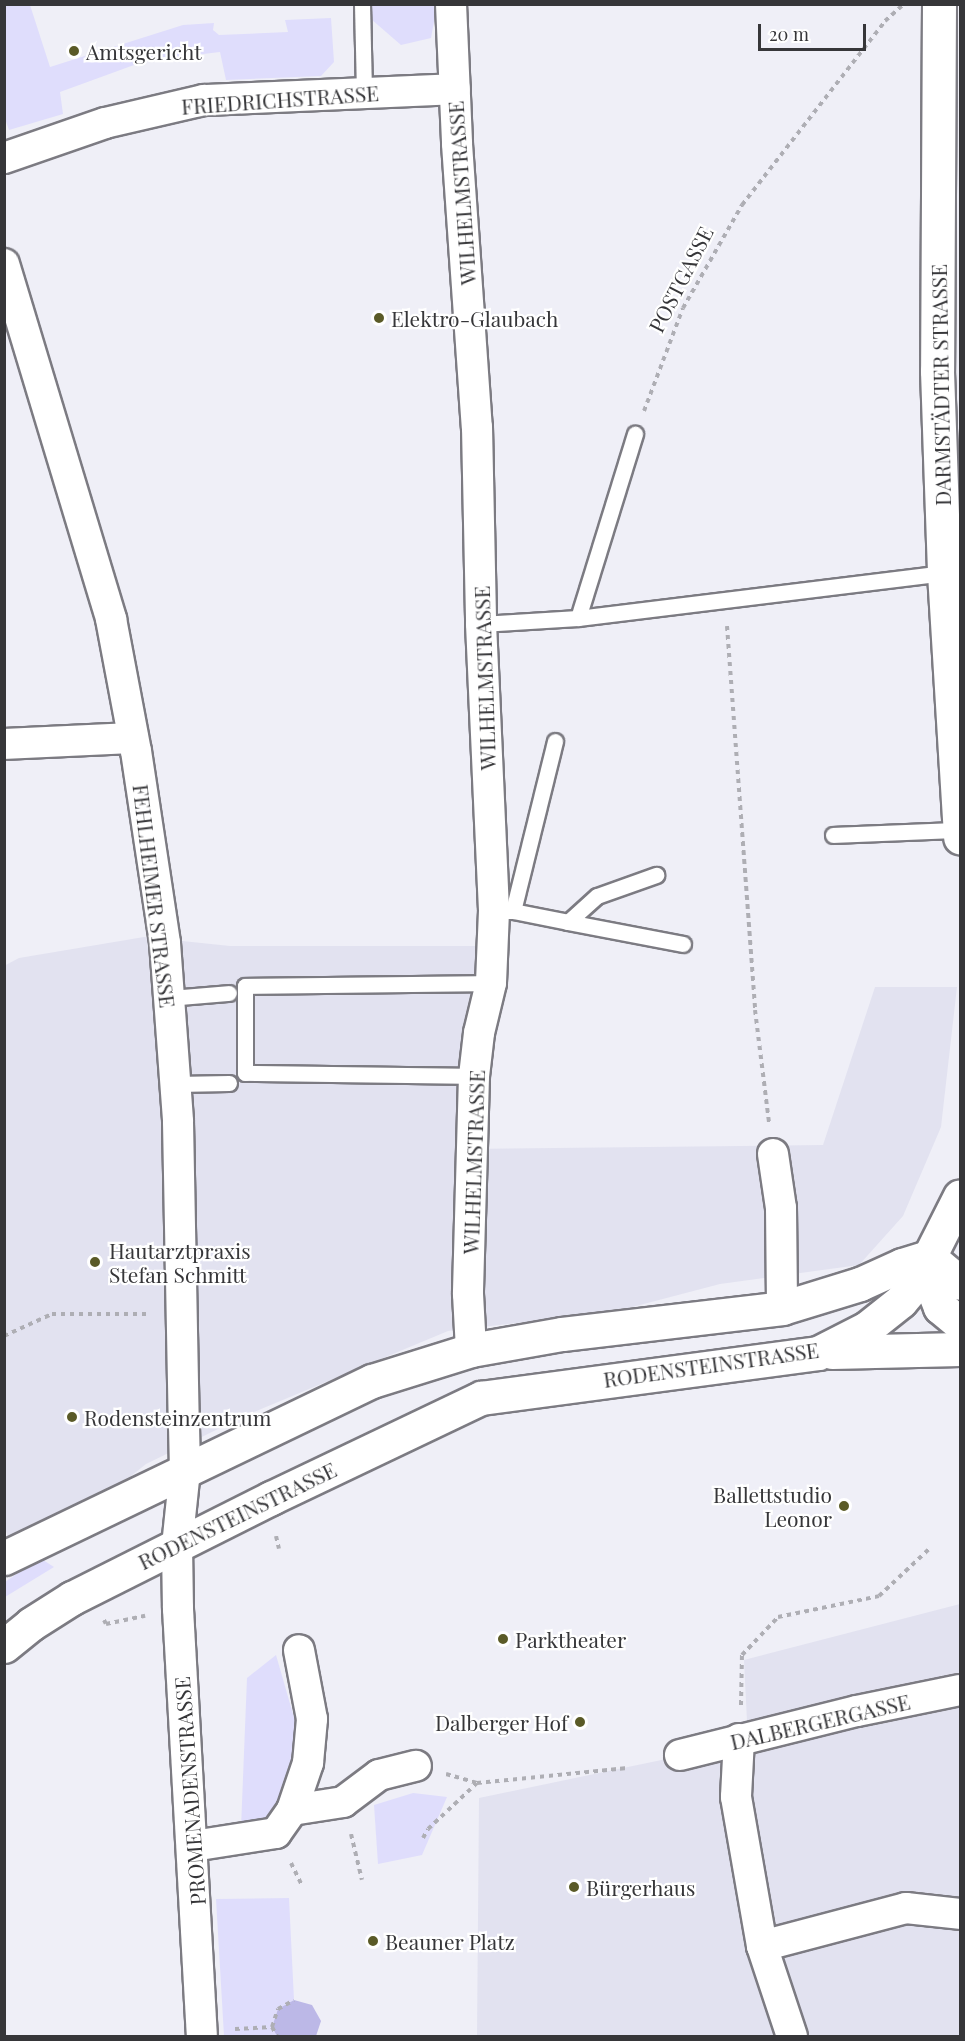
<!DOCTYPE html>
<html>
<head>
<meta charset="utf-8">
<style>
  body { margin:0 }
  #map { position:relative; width:965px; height:2041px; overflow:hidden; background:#efeff7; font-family:"Playfair Display",serif }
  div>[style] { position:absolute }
  .built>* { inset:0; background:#e2e2f0 }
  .green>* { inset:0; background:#dfddfc }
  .water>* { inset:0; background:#bcb8e7 }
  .path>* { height:4px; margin-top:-2px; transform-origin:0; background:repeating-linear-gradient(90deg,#aeaeb4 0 4.5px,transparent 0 9px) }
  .roads { filter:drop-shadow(2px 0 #7c7b82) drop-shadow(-2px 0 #7c7b82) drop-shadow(0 2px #7c7b82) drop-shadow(0 -2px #7c7b82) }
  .lane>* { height:15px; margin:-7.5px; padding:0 7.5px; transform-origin:7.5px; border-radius:7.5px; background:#fff }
  .street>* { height:30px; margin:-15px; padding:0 15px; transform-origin:15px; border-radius:15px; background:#fff }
  .primary>* { height:33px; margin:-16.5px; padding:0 16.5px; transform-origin:16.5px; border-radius:16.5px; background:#fff }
  .dots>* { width:16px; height:16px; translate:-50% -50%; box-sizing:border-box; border:3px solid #fff; border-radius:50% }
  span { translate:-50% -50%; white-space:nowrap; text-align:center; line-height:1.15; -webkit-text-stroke:4.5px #fff; paint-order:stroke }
  .poi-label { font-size:21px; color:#363639 }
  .left { translate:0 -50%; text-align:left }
  .right { translate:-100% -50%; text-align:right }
  .street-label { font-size:21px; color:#363639 }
  .frame { position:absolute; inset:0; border:6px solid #363639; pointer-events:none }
  .scale { position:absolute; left:758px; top:24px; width:108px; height:27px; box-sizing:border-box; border:3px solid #363639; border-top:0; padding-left:8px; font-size:18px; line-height:21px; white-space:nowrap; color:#363639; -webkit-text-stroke:4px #fff; paint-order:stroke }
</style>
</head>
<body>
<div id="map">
  <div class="built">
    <div style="clip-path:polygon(144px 937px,230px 946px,477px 946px,481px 970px,463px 1149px,823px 1145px,875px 987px,957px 987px,941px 1127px,903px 1216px,859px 1265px,720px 1284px,617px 1311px,448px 1331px,249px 1414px,146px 1464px,116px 1488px,9px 1539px,5px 1529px,4px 966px,19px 958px)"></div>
    <div style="clip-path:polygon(960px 1604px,960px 2036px,477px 2036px,479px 1798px,748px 1742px,744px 1660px)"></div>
  </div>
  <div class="green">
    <div style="clip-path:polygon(4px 5px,30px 5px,50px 67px,183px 25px,214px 23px,213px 30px,219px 35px,288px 32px,285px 20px,331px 18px,334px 62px,321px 76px,226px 80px,220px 52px,145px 61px,60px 92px,63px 114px,9px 130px,4px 116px)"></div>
    <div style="clip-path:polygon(370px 5px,437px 5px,431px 38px,401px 45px,371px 19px)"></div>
    <div style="clip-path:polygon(40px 1558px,54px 1567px,5px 1597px,5px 1582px)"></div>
    <div style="clip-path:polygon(276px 1655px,295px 1721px,290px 1780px,270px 1821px,241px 1828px,247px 1678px)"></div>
    <div style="clip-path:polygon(413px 1793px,447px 1797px,422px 1855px,378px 1864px,374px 1805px)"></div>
    <div style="clip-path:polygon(289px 1898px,294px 2000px,278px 2009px,272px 2027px,277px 2036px,224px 2036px,216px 1899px)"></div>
  </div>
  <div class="water">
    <div style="clip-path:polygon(294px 2000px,312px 2005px,321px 2021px,316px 2036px,277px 2036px,272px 2027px,278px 2009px)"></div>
  </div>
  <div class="path">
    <div style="left:644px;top:411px;width:110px;rotate:-69.3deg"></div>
    <div style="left:683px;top:308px;width:119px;rotate:-60.2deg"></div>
    <div style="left:742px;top:205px;width:233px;rotate:-52.1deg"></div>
    <div style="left:885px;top:21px;width:25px;rotate:-42deg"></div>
    <div style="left:727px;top:626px;width:385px;rotate:85.8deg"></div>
    <div style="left:755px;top:1010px;width:114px;rotate:82.9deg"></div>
    <div style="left:4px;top:1336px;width:53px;rotate:-24.6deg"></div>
    <div style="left:52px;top:1314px;width:98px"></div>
    <div style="left:276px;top:1536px;width:13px;rotate:77deg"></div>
    <div style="left:104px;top:1620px;width:4px;rotate:63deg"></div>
    <div style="left:106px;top:1624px;width:40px;rotate:-12deg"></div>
    <div style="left:741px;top:1705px;width:50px;rotate:-88.9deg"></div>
    <div style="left:742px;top:1655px;width:52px;rotate:-46.5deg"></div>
    <div style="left:778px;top:1617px;width:103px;rotate:-11.7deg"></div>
    <div style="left:879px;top:1596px;width:69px;rotate:-43.2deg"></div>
    <div style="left:446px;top:1774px;width:32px;rotate:16deg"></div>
    <div style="left:477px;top:1783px;width:151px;rotate:-5.7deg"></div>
    <div style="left:351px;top:1834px;width:47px;rotate:76.6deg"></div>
    <div style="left:423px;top:1838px;width:10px;rotate:-61deg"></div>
    <div style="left:428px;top:1829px;width:67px;rotate:-43.2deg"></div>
    <div style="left:291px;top:1863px;width:25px;rotate:64deg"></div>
    <div style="left:272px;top:2027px;width:10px;rotate:61deg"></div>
    <div style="left:235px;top:2029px;width:37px;rotate:-3deg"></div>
    <div style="left:272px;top:2027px;width:19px;rotate:-72deg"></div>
    <div style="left:278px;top:2009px;width:18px;rotate:-29deg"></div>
  </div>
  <div class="roads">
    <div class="lane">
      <div style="left:362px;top:4px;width:87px;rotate:88.7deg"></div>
      <div style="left:578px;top:618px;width:193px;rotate:-72.8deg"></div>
      <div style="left:481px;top:624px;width:97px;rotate:-3.5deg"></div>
      <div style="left:578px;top:618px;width:369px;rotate:-7deg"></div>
      <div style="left:833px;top:835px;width:127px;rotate:-2.3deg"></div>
      <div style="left:494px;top:911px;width:19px"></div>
      <div style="left:513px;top:911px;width:56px;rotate:11.3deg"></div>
      <div style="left:568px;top:922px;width:39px;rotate:-42deg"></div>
      <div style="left:597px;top:896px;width:63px;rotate:-19.6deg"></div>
      <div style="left:513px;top:911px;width:175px;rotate:-76.1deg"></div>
      <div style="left:568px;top:922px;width:117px;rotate:10.8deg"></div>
      <div style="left:169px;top:998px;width:60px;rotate:-4.8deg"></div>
      <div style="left:474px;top:1076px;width:229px;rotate:-179.2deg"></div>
      <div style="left:245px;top:1073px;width:87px;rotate:-90deg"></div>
      <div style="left:245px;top:986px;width:246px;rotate:-0.7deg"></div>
      <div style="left:176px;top:1084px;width:53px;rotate:-1.1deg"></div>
    </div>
    <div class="street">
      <div style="left:451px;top:4px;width:140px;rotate:87.5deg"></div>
      <div style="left:457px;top:144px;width:284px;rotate:86deg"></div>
      <div style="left:477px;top:427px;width:197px;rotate:88.8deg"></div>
      <div style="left:481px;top:624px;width:287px;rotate:87.4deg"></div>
      <div style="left:494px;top:911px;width:72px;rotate:92.4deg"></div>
      <div style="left:491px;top:983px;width:51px;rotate:103.5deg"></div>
      <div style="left:479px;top:1033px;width:43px;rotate:96.6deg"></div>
      <div style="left:474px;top:1076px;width:218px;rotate:91.6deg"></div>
      <div style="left:468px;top:1294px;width:56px;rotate:86.9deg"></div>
      <div style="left:4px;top:158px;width:107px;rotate:-19.1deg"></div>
      <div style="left:105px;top:123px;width:102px;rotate:-13.1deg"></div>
      <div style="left:204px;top:100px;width:251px;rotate:-2.5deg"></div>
      <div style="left:4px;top:264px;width:371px;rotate:73.2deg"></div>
      <div style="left:111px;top:619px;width:134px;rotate:79.3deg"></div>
      <div style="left:136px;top:751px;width:194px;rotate:81.4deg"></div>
      <div style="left:165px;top:943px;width:179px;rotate:85.8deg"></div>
      <div style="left:178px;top:1122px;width:304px;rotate:88.9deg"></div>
      <div style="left:184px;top:1426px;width:44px;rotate:88.7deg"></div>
      <div style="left:185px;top:1470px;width:76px;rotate:96deg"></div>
      <div style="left:177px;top:1546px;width:63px;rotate:89.1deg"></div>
      <div style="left:178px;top:1609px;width:428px;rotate:86.8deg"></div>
      <div style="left:4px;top:744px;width:129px;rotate:-2.7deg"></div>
      <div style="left:773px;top:1154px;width:55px;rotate:81.6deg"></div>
      <div style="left:781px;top:1208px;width:100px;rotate:89.4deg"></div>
      <div style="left:739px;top:1739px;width:58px;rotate:93deg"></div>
      <div style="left:736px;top:1797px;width:151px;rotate:80.1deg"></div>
      <div style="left:762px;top:1946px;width:95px;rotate:71.6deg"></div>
      <div style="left:680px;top:1755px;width:182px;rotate:-14deg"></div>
      <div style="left:857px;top:1711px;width:105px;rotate:-11.5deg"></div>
      <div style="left:292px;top:1810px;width:52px;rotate:-8.9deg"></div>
      <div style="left:343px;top:1802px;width:45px;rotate:-36.9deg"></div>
      <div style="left:379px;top:1775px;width:38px;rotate:-14deg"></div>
      <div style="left:193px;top:1846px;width:84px;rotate:-8.9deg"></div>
      <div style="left:276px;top:1833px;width:28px;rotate:-55deg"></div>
      <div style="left:292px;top:1810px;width:50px;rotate:-71.2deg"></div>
      <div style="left:308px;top:1763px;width:44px;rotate:-84.8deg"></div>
      <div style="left:312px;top:1719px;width:70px;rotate:-100.7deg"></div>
      <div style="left:762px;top:1946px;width:149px;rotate:-14.8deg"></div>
      <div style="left:906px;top:1908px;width:54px;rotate:6.3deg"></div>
    </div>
    <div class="primary">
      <div style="left:939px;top:4px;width:367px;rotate:90.3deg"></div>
      <div style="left:937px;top:371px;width:202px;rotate:88deg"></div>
      <div style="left:944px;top:573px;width:265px;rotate:86.5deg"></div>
      <div style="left:929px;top:1257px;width:37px;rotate:81deg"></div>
      <div style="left:935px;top:1294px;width:14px;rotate:69deg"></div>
      <div style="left:940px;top:1307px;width:26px;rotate:40deg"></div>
      <div style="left:929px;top:1257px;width:40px;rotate:40deg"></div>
      <div style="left:832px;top:1352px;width:128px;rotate:-1.3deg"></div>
      <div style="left:4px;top:1558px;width:408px;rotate:-25.7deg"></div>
      <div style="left:372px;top:1381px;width:104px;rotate:-17.4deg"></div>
      <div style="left:471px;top:1350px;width:92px;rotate:-10deg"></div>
      <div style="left:562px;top:1334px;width:222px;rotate:-6.7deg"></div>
      <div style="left:782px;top:1308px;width:82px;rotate:-17.1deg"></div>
      <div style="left:860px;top:1284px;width:46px;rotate:-24.3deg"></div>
      <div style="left:902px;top:1265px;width:28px;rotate:-17deg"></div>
      <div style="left:4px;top:1646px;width:35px;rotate:-39deg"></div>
      <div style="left:31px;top:1624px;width:49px;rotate:-32.4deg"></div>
      <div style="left:72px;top:1598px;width:223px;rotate:-26.7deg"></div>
      <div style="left:271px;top:1498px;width:233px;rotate:-25.5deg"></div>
      <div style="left:481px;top:1398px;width:340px;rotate:-7.6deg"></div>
      <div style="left:818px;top:1353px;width:55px;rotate:-27deg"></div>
      <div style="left:867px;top:1328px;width:43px;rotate:-38.5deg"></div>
      <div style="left:901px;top:1301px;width:23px;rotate:-50deg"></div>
      <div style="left:916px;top:1283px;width:97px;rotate:-63.2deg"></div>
    </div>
  </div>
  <div class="dots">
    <div style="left:74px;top:51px;background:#5a5a27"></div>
    <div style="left:379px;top:318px;background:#5a5a27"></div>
    <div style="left:95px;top:1262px;background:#5a5a27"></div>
    <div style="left:72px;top:1417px;background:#5a5a27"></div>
    <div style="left:844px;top:1506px;background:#5a5a27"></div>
    <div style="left:503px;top:1639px;background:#5a5a27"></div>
    <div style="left:580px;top:1722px;background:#5a5a27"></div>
    <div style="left:574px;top:1887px;background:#5a5a27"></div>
    <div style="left:373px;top:1941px;background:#5a5a27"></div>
  </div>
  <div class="poi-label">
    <span class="left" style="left:86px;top:51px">Amtsgericht</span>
    <span class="left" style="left:391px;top:318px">Elektro-Glaubach</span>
    <span class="left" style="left:109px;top:1262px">Hautarztpraxis<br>Stefan Schmitt</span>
    <span class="left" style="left:84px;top:1417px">Rodensteinzentrum</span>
    <span class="right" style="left:832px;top:1506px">Ballettstudio<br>Leonor</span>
    <span class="left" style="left:515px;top:1639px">Parktheater</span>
    <span class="right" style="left:568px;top:1722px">Dalberger Hof</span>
    <span class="left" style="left:586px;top:1887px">Bürgerhaus</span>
    <span class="left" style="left:385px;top:1941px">Beauner Platz</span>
  </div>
  <div class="street-label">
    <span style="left:280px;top:99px;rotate:-4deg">FRIEDRICHSTRASSE</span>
    <span style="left:461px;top:193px;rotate:-94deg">WILHELMSTRASSE</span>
    <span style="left:680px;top:279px;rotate:-63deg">POSTGASSE</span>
    <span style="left:940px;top:385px;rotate:-91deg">DARMSTÄDTER STRASSE</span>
    <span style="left:484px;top:678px;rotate:-92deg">WILHELMSTRASSE</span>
    <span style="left:155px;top:896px;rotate:83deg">FEHLHEIMER STRASSE</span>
    <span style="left:473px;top:1162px;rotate:-88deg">WILHELMSTRASSE</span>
    <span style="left:711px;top:1364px;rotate:-8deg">RODENSTEINSTRASSE</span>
    <span style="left:237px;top:1515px;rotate:-26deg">RODENSTEINSTRASSE</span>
    <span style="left:820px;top:1721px;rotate:-13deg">DALBERGERGASSE</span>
    <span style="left:189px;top:1791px;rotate:-94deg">PROMENADENSTRASSE</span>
  </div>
  <div class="frame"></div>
  <div class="scale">20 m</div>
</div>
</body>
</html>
